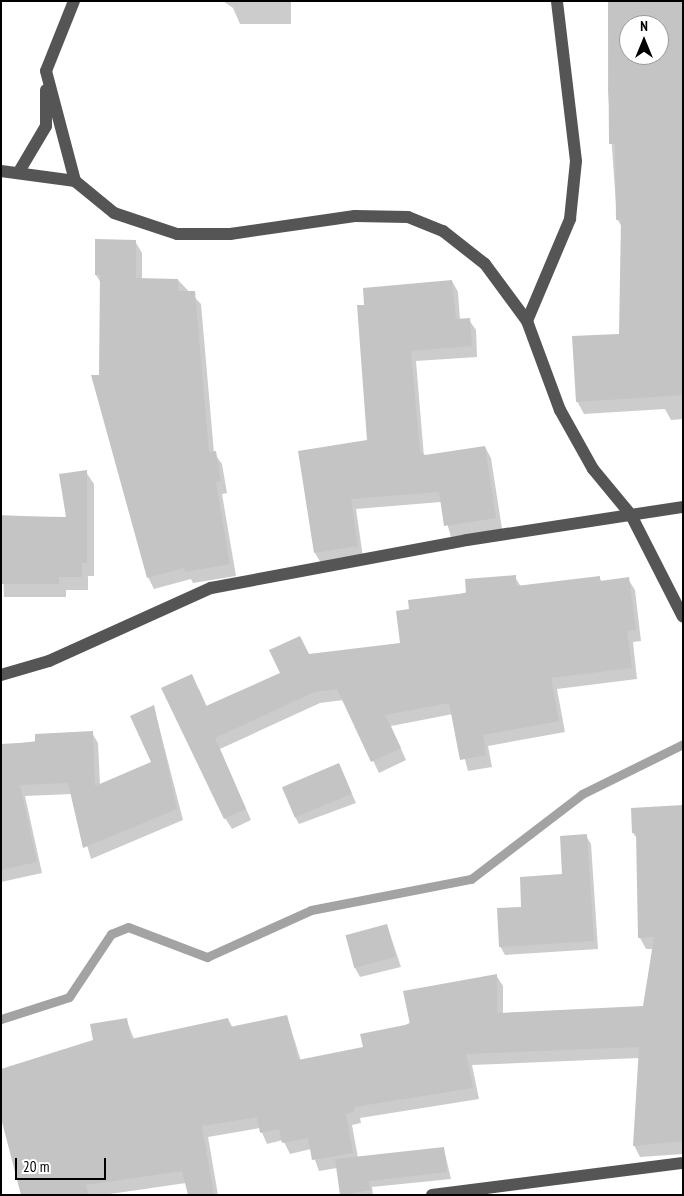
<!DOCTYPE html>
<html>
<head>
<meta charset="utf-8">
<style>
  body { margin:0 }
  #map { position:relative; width:684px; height:1196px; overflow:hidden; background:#fff; font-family:"PT Sans Narrow",sans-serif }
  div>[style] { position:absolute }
  .shadow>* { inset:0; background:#0003 }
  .stream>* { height:9px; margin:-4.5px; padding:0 4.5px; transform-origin:4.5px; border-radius:4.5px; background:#a3a3a3 }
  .building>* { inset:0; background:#c4c4c4; transform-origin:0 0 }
  .minor>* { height:12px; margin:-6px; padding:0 6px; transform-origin:6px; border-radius:6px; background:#555 }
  span { translate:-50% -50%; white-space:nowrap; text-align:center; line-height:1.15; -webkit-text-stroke:5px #fff; paint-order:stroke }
  .frame { position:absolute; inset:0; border:2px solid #000; pointer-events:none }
  .north { position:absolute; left:619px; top:15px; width:50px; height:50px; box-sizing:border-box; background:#fff; border:1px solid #999; border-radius:50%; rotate:0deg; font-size:14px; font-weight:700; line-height:20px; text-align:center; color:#000 }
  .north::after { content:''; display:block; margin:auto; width:18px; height:22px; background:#000; clip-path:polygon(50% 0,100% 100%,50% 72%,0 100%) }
  .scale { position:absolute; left:15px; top:1158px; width:91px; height:22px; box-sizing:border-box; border:2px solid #000; border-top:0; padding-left:6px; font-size:15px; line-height:18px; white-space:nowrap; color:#000; -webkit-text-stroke:4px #fff; paint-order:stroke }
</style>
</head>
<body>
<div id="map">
  <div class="shadow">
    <div style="clip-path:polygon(223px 1px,291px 1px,291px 24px,240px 24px,233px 8px)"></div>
    <div style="clip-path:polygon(evenodd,608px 1px,683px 1px,683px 419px,671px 420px,665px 409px,584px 414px,577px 401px,621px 335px,622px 227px,617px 219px,608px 91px,608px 1px,629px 25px,659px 25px,659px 55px,629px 55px,629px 25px)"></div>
    <div style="clip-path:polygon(135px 241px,142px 253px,142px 280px,178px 280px,201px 304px,214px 453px,222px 464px,227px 493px,222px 494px,236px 576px,193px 583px,191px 579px,154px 589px,148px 577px,100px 377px,101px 283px,96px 275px)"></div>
    <div style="clip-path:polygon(452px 281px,458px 292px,460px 320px,469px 320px,476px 330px,477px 357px,416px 361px,424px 457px,485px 447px,491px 458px,502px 529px,451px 537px,441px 502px,356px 509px,363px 557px,321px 563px,315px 553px,369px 441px,365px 306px)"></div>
    <div style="clip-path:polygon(86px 472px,94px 484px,94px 576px,88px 576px,88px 590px,66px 590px,66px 597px,4px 597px,1px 515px,67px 518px)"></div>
    <div style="clip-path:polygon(515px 577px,521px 587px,599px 577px,602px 582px,628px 579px,635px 590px,641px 641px,633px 642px,637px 679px,557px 689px,565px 732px,488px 746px,492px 767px,468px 771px,453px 714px,391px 726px,406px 760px,379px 773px,344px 700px,320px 703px,220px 749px,251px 820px,232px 829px,225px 818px,198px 687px,207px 707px,282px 674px,309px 656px,402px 644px,410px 610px)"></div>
    <div style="clip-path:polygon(154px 707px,183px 820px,91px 859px,72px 794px,25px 796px,42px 873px,1px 882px,1px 746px,92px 733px,98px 743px,100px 785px,153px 763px)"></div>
    <div style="clip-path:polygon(339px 764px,356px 803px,299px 824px,294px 815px)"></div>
    <div style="clip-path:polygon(683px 807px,683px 1154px,640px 1157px,634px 1145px,639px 1058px,472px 1065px,479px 1099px,360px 1118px,361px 1123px,352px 1125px,358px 1158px,444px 1149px,451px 1179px,372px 1187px,373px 1195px,342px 1195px,337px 1168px,319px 1171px,311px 1149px,290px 1154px,283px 1140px,267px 1144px,260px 1128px,208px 1137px,218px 1195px,189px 1195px,186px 1183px,103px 1195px,22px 1195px,95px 1041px,126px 1019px,134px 1039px,228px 1019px,233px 1028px,287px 1016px,301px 1061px,364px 1048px,496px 975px,503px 986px,503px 1014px,644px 1008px,653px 949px,646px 949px,640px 938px,638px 840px,633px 833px)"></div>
    <div style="clip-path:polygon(586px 836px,591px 844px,598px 949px,505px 955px,500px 946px,522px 909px,564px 875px)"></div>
    <div style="clip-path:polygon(387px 925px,401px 967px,360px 977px,355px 968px)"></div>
  </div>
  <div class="stream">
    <div style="left:1px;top:1019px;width:71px;rotate:-17.9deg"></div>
    <div style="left:69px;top:997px;width:76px;rotate:-56.3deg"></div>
    <div style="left:111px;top:934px;width:18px;rotate:-22deg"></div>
    <div style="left:128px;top:927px;width:85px;rotate:20.8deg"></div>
    <div style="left:207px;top:957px;width:114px;rotate:-24.3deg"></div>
    <div style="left:311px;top:910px;width:163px;rotate:-11deg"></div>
    <div style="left:471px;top:879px;width:140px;rotate:-37.4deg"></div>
    <div style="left:582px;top:794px;width:113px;rotate:-26.3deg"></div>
  </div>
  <div class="building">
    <div style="clip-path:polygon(evenodd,608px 1px,683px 1px,683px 395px,576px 402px,572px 336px,619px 334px,621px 220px,616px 220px,615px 144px,609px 144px,608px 1px,629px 25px,659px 25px,659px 55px,629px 55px,629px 25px)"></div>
    <div style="clip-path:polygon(95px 239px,136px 240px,136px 278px,178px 279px,178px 291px,195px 291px,209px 452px,216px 451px,221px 481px,216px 482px,230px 564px,185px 572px,184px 568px,147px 578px,91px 375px,99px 375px,100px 275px,95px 275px)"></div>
    <div style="clip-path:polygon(452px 280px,456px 319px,470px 318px,472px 346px,411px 351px,420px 451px,425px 455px,485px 446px,496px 518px,444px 526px,439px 492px,351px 499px,358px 546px,314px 553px,298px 451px,367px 440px,357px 305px,364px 305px,363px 288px)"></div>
    <div style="clip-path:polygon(87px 470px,87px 563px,82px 563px,82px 577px,59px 577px,59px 584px,1px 584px,1px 516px,66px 517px,59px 474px)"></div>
    <div style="clip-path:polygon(516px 575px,516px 586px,600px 576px,600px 581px,629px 577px,636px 630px,627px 631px,632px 668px,551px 678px,559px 721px,483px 735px,486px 755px,460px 760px,449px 703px,385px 715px,401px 748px,371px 762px,337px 689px,314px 692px,215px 738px,246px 809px,224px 819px,161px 688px,192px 674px,206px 706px,280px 673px,269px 650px,300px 636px,309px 654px,400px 643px,396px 611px,409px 609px,408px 600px,466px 593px,465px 579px)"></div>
    <div style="clip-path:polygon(154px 705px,177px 809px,83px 848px,68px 783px,20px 785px,37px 862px,1px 870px,1px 744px,35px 742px,35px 734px,93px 731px,95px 786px,151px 762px,130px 716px)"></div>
    <div style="left:339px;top:763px;width:33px;height:62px;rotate:67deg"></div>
    <div style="clip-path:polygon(683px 805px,683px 1141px,633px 1146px,639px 1047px,466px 1054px,473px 1088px,354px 1107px,355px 1112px,346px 1114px,353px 1153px,312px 1160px,308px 1138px,282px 1143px,279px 1129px,260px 1133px,257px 1117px,202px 1126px,214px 1195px,188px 1195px,182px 1171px,86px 1185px,89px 1195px,21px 1195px,1px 1118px,1px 1069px,93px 1040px,90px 1024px,127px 1018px,131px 1039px,228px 1018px,230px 1027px,287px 1015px,298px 1060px,363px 1047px,360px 1034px,410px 1024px,403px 991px,497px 974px,497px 1013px,643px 1006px,654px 937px,638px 938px,636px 833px,632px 833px,631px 808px)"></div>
    <div style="clip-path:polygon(587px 834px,594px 941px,499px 947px,497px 908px,521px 907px,520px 877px,562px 874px,560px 836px)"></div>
    <div style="left:387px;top:924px;width:34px;height:43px;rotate:75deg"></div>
    <div style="clip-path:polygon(444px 1147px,447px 1172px,369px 1181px,371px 1190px,340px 1195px,335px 1159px)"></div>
  </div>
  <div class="minor">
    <div style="left:74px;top:1px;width:75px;rotate:111.8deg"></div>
    <div style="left:46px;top:71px;width:114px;rotate:75.2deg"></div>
    <div style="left:20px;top:170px;width:51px;rotate:-59.4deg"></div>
    <div style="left:46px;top:126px;width:36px;rotate:-90deg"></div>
    <div style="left:1px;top:171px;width:75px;rotate:7.7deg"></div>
    <div style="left:75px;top:181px;width:50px;rotate:39.4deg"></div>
    <div style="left:114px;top:213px;width:66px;rotate:18.4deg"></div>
    <div style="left:177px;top:234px;width:53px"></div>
    <div style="left:230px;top:234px;width:126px;rotate:-8.2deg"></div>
    <div style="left:355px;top:216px;width:53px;rotate:1.1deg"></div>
    <div style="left:408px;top:217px;width:38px;rotate:22deg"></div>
    <div style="left:443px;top:231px;width:53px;rotate:38.2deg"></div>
    <div style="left:485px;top:264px;width:71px;rotate:53.6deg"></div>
    <div style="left:527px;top:321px;width:95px;rotate:69.7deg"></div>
    <div style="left:560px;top:410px;width:68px;rotate:60.8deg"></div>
    <div style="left:593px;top:469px;width:60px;rotate:50.4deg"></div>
    <div style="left:631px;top:515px;width:114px;rotate:63deg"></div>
    <div style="left:527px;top:321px;width:111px;rotate:-67.1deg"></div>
    <div style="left:570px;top:219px;width:58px;rotate:-84.1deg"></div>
    <div style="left:576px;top:161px;width:161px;rotate:-96.8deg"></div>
    <div style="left:1px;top:675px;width:50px;rotate:-16.3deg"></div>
    <div style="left:49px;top:661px;width:178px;rotate:-24.3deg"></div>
    <div style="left:211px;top:588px;width:260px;rotate:-10.6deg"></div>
    <div style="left:467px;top:540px;width:219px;rotate:-8.7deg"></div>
    <div style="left:432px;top:1195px;width:253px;rotate:-7.3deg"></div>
  </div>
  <div class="frame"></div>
  <div class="north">N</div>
  <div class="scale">20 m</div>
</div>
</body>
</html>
